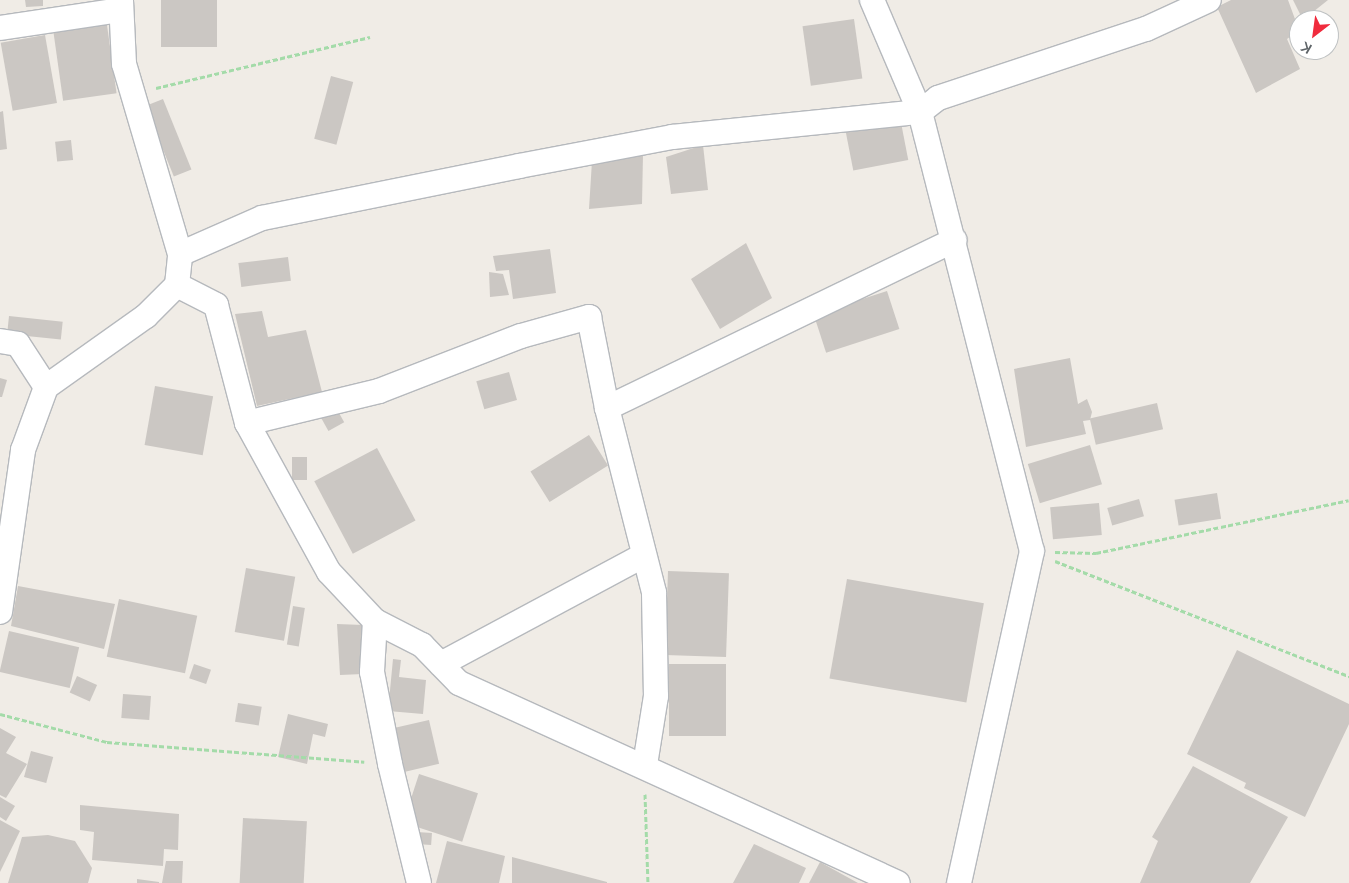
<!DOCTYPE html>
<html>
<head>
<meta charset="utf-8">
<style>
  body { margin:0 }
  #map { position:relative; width:1349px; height:883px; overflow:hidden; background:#f0ece6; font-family:"Nunito Sans",sans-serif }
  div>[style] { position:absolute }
  .building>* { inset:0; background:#cbc7c3; transform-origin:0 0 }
  .path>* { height:3px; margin-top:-1.5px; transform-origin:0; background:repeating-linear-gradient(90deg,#a4dba9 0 5px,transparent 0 7.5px) }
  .roads { filter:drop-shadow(1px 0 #b6b9bd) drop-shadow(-1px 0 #b6b9bd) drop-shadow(0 1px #b6b9bd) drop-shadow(0 -1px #b6b9bd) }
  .minor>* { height:24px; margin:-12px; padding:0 12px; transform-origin:12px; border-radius:12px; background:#fff }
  span { translate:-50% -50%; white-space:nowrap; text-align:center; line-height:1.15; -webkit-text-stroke:4px #fff; paint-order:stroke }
  .north { position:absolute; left:1289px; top:10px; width:50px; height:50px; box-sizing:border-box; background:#fff; border:1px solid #bec1c2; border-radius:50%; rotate:210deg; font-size:14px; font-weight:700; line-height:20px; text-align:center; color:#5d6367 }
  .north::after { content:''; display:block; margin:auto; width:18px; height:22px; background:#f02b3d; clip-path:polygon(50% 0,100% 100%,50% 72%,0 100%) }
</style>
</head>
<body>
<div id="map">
  <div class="building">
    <div style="clip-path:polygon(25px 0,43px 0,43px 6px,26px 7px)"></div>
    <div style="left:161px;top:0;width:56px;height:47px"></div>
    <div style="clip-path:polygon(1231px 0,1288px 0,1299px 30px,1287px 39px,1300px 69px,1256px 93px,1217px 7px)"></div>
    <div style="clip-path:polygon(1293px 0,1328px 0,1303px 20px)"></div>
    <div style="left:106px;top:18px;width:76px;height:54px;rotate:82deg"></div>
    <div style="left:854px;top:19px;width:60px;height:52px;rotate:82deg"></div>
    <div style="left:45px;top:35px;width:69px;height:45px;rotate:80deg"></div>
    <div style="left:331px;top:76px;width:23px;height:65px;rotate:15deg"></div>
    <div style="left:163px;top:99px;width:76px;height:19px;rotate:68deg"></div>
    <div style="left:897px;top:102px;width:59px;height:56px;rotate:79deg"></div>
    <div style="clip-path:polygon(3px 111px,7px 149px,0 150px,0 112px)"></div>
    <div style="left:71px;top:140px;width:20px;height:16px;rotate:84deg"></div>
    <div style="clip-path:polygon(703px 145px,708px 190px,671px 194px,666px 157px)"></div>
    <div style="clip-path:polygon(643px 155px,642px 204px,589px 209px,592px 161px)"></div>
    <div style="clip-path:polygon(746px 243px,772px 298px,720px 329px,691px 279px)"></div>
    <div style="clip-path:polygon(550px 249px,556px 293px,513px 299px,509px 270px,496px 271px,493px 256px)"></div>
    <div style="left:288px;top:257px;width:24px;height:50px;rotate:83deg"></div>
    <div style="clip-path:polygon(489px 272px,503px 274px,509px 295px,490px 297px)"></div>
    <div style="left:887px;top:291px;width:40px;height:77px;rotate:72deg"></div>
    <div style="clip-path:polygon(262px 311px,268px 337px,306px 330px,322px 392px,257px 406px,235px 314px)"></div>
    <div style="left:9px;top:316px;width:54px;height:18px;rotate:6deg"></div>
    <div style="clip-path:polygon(1070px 358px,1078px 404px,1087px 399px,1092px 412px,1090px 420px,1083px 421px,1086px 434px,1026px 447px,1014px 369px)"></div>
    <div style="left:509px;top:372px;width:29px;height:34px;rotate:74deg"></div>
    <div style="clip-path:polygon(0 378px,7px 380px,2px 397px,0 397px)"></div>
    <div style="left:155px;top:386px;width:59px;height:60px;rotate:10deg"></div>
    <div style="left:1157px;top:403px;width:27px;height:69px;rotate:77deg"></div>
    <div style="left:334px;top:404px;width:21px;height:18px;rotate:61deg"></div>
    <div style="left:589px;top:435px;width:36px;height:69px;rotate:58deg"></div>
    <div style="left:1090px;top:445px;width:41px;height:65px;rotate:73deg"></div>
    <div style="left:377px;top:448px;width:82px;height:71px;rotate:62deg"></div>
    <div style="left:292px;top:457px;width:15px;height:23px"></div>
    <div style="left:1217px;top:493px;width:26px;height:43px;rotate:81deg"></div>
    <div style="left:1139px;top:499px;width:18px;height:33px;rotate:74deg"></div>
    <div style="left:1099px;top:503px;width:32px;height:49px;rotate:85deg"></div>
    <div style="left:246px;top:568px;width:50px;height:65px;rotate:10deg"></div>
    <div style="left:668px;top:571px;width:61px;height:84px;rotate:2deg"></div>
    <div style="left:847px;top:579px;width:139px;height:101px;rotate:10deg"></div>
    <div style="clip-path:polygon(18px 586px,115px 604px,104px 649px,11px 626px)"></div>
    <div style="left:119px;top:599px;width:80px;height:59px;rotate:12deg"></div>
    <div style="left:293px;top:606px;width:12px;height:39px;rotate:9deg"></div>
    <div style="clip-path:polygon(337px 624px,363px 625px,363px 674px,340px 675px)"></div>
    <div style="left:9px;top:631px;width:72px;height:42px;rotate:13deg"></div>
    <div style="clip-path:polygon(1237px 650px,1349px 704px,1349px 724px,1305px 817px,1244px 788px,1246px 783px,1187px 754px)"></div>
    <div style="clip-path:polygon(393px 659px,401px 660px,399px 677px,426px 680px,423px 714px,388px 711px)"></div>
    <div style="left:194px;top:664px;width:18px;height:15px;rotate:19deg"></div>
    <div style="left:669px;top:664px;width:57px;height:72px"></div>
    <div style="left:77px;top:676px;width:22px;height:18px;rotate:24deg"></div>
    <div style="left:123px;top:694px;width:28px;height:24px;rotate:4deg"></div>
    <div style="left:238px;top:703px;width:24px;height:19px;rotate:9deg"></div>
    <div style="clip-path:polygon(288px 714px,328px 724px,325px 737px,313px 734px,307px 764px,278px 757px)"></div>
    <div style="left:429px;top:720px;width:45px;height:37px;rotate:77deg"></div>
    <div style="clip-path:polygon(0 728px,16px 737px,6px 753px,27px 764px,6px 798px,0 795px)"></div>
    <div style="left:31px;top:751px;width:23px;height:27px;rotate:15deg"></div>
    <div style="clip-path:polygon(1193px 766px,1288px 817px,1250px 883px,1140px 883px,1158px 841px,1152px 837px)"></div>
    <div style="left:419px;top:774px;width:62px;height:51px;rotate:18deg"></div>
    <div style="clip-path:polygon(0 797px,15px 806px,6px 821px,0 817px)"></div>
    <div style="clip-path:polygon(80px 805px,179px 814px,178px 850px,164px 849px,163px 866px,92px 860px,94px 832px,80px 830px)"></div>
    <div style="left:243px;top:818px;width:64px;height:65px;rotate:3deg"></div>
    <div style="clip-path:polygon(0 820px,20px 831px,0 872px)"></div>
    <div style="left:417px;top:832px;width:15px;height:12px;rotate:4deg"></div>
    <div style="clip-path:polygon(48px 835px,75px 841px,92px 868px,88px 883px,8px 883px,22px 837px)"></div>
    <div style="clip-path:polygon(447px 841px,505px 856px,499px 883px,436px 883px)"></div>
    <div style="clip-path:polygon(754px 844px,806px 868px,799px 883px,733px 883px)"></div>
    <div style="clip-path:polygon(512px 857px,607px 882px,607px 883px,512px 883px)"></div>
    <div style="clip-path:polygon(166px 861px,183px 861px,182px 883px,162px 883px)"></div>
    <div style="clip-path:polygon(820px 862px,858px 883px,809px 883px)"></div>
    <div style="clip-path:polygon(137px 879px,159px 882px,159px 883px,137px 883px)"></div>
  </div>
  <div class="path">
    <div style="left:156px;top:88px;width:220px;rotate:-13.4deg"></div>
    <div style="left:1055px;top:552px;width:41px;rotate:1.4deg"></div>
    <div style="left:1096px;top:553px;width:258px;rotate:-11.8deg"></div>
    <div style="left:1055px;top:561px;width:316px;rotate:21.4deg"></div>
    <div style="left:0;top:714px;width:111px;rotate:14.7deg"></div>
    <div style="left:107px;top:742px;width:258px;rotate:4.4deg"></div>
    <div style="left:645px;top:794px;width:89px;rotate:88.1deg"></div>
  </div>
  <div class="roads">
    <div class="minor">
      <div style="left:872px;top:0;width:122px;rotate:66.8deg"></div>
      <div style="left:920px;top:112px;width:453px;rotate:75.7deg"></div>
      <div style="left:1032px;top:551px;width:340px;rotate:102.4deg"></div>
      <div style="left:0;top:28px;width:122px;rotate:-8.5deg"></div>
      <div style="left:180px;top:254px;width:90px;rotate:-23.7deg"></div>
      <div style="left:262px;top:218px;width:262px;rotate:-11.4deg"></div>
      <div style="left:519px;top:166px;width:156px;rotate:-10.7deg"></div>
      <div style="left:672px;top:137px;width:249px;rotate:-5.8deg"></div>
      <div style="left:920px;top:112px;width:23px;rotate:-38deg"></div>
      <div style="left:938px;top:98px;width:219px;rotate:-18.4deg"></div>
      <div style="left:1146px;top:29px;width:69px;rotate:-24.7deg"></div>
      <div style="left:177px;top:285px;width:44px;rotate:27.1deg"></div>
      <div style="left:216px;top:305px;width:122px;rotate:75.3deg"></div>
      <div style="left:247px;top:423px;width:170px;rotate:61.2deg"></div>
      <div style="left:329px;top:572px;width:67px;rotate:46.8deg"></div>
      <div style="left:375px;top:621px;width:53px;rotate:27.1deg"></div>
      <div style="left:422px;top:645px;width:53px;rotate:45.8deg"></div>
      <div style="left:459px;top:683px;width:482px;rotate:24.5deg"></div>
      <div style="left:0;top:341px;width:18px;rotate:9deg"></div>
      <div style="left:18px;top:344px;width:51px;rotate:56.9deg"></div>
      <div style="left:607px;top:408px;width:386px;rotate:-25.8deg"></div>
      <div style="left:247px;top:423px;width:136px;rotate:-13.6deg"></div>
      <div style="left:379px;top:391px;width:152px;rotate:-21.2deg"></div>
      <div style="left:521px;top:336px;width:71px;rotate:-15.6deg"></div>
      <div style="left:589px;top:317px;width:93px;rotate:78.8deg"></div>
      <div style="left:607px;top:408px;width:191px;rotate:75.7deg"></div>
      <div style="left:654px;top:593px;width:103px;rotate:88.9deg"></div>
      <div style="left:656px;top:696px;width:70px;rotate:99.1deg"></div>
      <div style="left:0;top:612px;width:164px;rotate:-81.9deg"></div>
      <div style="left:23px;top:450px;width:67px;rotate:-69.9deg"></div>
      <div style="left:46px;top:387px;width:123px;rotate:-35.4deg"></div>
      <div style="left:146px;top:316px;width:44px;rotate:-45deg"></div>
      <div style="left:177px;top:285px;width:31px;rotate:-84deg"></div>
      <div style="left:180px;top:254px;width:198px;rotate:-106.4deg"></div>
      <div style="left:124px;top:64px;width:64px;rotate:-92.7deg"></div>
      <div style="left:375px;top:621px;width:51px;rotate:93.4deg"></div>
      <div style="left:372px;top:672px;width:94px;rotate:78.9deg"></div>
      <div style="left:390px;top:764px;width:122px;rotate:76.3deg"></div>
      <div style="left:441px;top:664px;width:230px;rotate:-28.2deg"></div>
    </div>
  </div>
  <div class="north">K</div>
</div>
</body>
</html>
